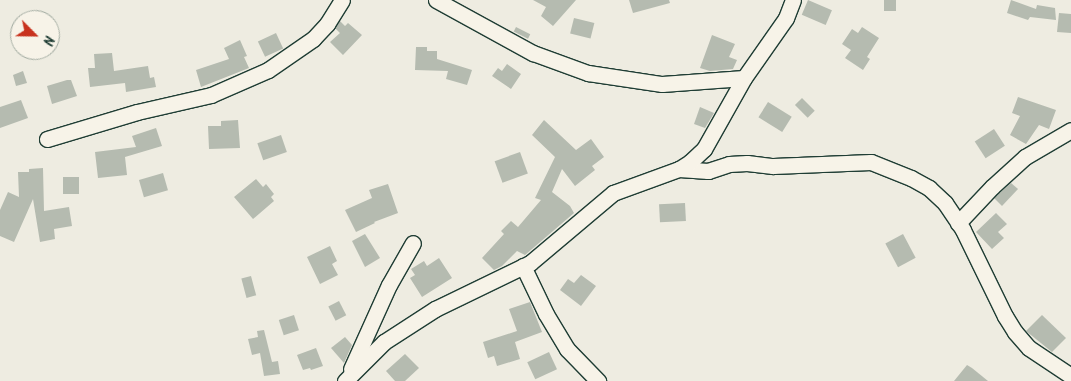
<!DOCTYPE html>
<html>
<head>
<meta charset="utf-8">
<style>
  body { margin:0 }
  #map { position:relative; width:1071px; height:381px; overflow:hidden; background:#eeece1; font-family:Kalam,sans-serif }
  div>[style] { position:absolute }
  .building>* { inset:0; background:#b5bbb0; transform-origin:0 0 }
  .roads { filter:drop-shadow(1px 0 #1f3d34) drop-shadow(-1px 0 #1f3d34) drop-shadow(0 1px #1f3d34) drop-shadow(0 -1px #1f3d34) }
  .street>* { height:15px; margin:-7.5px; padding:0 7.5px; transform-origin:7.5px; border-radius:7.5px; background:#f7f3e8 }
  span { translate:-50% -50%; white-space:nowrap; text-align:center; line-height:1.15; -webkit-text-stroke:4px #f7f3e8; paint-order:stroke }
  .north { position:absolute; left:10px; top:10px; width:50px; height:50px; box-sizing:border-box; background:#f7f3e8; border:1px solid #a1aaa0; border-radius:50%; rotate:113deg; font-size:14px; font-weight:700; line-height:20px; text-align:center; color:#1f3d34 }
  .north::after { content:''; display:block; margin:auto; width:18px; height:22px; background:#c8321e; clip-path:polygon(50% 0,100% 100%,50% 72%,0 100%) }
</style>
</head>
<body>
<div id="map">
  <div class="building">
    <div style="clip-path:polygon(533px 0,576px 0,553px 26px,541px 16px,546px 7px)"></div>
    <div style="clip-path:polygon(629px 0,669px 0,670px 3px,633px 13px)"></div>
    <div style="left:808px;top:0;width:26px;height:16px;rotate:23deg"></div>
    <div style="left:884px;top:0;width:12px;height:11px"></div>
    <div style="clip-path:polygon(1011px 0,1036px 9px,1037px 5px,1055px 8px,1056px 20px,1030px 17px,1028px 20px,1007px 13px)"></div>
    <div style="clip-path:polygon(1059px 13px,1071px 14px,1071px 33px,1057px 32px)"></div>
    <div style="left:574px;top:18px;width:21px;height:16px;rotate:14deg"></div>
    <div style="clip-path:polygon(340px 21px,345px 26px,348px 23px,362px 35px,343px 55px,330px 42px,340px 33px,335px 28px)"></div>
    <div style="left:516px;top:27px;width:16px;height:5px;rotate:27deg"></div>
    <div style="clip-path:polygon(862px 27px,879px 38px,867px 57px,870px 59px,863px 70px,845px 58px,851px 50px,842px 44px,852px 29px,858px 33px)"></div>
    <div style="left:276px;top:33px;width:17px;height:20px;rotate:65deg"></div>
    <div style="clip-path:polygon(712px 35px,735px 44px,729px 57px,737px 60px,733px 69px,710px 71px,700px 68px)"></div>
    <div style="clip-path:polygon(240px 40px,247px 56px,244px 57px,249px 68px,201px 87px,196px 70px,229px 59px,224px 48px)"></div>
    <div style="clip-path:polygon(416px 47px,427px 47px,427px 51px,437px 51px,437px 59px,472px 70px,467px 85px,446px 79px,448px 71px,415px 70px)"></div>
    <div style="clip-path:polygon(112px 53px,114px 71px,148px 66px,150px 78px,154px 77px,156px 87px,126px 92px,125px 83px,90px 87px,88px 68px,95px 68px,94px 54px)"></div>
    <div style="clip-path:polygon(507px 64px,521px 74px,511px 89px,492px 76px,498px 68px,502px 71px)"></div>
    <div style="clip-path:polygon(23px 71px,27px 83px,16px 86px,13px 75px)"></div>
    <div style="clip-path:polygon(67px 80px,71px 80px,77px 96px,52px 104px,47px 86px)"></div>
    <div style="clip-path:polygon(1018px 97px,1056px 110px,1049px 129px,1039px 125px,1026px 144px,1010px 135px,1020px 116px,1012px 113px)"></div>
    <div style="left:802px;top:98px;width:18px;height:10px;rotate:45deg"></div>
    <div style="clip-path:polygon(21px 100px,28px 118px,0 128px,0 107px)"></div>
    <div style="left:768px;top:102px;width:28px;height:18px;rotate:32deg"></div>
    <div style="clip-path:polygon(700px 107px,714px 113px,705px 128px,694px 124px)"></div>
    <div style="clip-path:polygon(238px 120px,240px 148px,209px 149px,208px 126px,221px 126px,221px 121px)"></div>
    <div style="clip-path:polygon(544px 120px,576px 150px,591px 139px,604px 157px,592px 166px,595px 170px,575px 186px,562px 169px,552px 192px,570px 206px,574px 213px,525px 255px,517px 251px,502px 266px,494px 270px,482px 258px,504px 234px,501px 231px,511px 221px,518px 227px,541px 200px,535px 198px,555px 157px,532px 135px)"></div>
    <div style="clip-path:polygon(156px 128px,162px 146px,125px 157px,127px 175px,98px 178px,95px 152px,136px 147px,132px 136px)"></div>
    <div style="left:994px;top:129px;width:20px;height:23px;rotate:57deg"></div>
    <div style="left:281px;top:135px;width:18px;height:25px;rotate:71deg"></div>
    <div style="left:520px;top:152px;width:23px;height:27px;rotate:70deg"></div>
    <div style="clip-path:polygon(43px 168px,44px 211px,69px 207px,72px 226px,54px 229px,55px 239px,40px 242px,33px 199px,14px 242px,0 236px,0 210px,8px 192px,19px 197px,18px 172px,29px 172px,29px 169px)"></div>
    <div style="left:163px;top:173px;width:18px;height:25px;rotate:74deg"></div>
    <div style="left:63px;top:177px;width:16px;height:17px"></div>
    <div style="clip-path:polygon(256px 179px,263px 187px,266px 184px,274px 194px,271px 197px,274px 201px,253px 219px,234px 197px)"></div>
    <div style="clip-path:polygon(1011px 183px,1018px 189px,1002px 206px,994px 198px)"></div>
    <div style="clip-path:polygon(388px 184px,398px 213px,374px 222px,375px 223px,356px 232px,345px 210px,372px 198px,369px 190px)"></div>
    <div style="left:685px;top:203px;width:18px;height:26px;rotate:87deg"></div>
    <div style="clip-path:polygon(996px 213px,1007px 224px,998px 232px,1004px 238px,992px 249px,976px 232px)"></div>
    <div style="clip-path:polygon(365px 234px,380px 258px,365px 267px,352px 241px)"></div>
    <div style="left:903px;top:234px;width:27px;height:20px;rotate:62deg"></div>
    <div style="clip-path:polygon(330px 246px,337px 261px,332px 264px,338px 275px,320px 284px,307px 257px)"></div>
    <div style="clip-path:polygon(439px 258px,452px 278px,422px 297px,410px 278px,415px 275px,411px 269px,424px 261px,427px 266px)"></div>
    <div style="clip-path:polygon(581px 275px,596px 286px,581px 306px,560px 290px,568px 279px,574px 283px)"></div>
    <div style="left:251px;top:276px;width:20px;height:10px;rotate:75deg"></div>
    <div style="left:339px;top:301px;width:16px;height:12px;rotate:63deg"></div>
    <div style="clip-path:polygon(530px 302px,542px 332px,515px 342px,520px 359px,497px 366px,494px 356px,488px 358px,483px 342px,517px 331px,509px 309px)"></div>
    <div style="left:294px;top:315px;width:16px;height:16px;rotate:72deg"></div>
    <div style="clip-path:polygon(1042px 315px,1066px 338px,1052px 352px,1026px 331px)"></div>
    <div style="clip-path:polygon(264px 330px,272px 362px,278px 361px,280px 374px,264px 376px,260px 353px,252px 355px,248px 339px,258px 337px,257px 331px)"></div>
    <div style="clip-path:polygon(345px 337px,352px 345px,344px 363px,331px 348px)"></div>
    <div style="clip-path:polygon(316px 348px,323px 366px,311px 370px,310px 368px,303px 370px,297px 355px)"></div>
    <div style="left:549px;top:352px;width:19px;height:24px;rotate:65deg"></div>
    <div style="clip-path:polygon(405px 354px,419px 368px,405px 381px,395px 381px,386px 371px)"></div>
    <div style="clip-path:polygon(967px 365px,972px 368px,988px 381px,954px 381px)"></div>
  </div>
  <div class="roads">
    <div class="street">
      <div style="left:436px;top:0;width:111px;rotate:28.7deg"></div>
      <div style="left:533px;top:53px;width:59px;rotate:20deg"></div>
      <div style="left:588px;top:73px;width:75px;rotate:8.5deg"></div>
      <div style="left:662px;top:84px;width:82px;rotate:-4.2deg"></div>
      <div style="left:47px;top:139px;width:94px;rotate:-16.7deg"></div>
      <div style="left:137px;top:112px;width:76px;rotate:-12.9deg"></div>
      <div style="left:211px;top:95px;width:62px;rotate:-23.7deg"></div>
      <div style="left:268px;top:70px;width:55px;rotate:-34.6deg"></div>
      <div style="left:313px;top:39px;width:21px;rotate:-47deg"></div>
      <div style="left:327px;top:24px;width:28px;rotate:-58deg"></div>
      <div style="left:679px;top:169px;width:29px;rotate:4deg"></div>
      <div style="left:708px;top:171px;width:22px;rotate:-18deg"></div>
      <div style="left:729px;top:164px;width:18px;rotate:-3deg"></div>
      <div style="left:747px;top:163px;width:26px;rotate:7deg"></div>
      <div style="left:773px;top:166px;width:98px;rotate:-2.3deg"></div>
      <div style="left:871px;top:162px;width:43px;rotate:21.8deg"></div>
      <div style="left:911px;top:178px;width:21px;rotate:29deg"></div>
      <div style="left:929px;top:188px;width:22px;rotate:43deg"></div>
      <div style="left:945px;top:203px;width:32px;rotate:56deg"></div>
      <div style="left:963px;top:230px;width:96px;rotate:64deg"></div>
      <div style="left:1005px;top:316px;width:19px;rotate:58deg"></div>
      <div style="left:1015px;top:332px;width:21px;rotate:49deg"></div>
      <div style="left:1029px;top:348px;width:50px;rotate:33.7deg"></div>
      <div style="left:958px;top:223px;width:50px;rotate:-46.6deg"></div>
      <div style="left:992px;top:187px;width:45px;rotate:-42.3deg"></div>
      <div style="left:1025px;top:157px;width:53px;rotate:-30.4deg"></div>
      <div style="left:523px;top:266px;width:53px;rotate:64.4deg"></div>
      <div style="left:546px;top:314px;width:41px;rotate:59deg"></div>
      <div style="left:567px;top:349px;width:45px;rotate:45.9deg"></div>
      <div style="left:351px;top:369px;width:92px;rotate:-65.7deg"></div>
      <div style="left:389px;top:285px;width:48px;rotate:-60.3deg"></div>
      <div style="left:345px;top:381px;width:55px;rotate:-45deg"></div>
      <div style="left:384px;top:342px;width:61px;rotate:-32.9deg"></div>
      <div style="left:435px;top:309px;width:106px;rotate:-25.8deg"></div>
      <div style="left:530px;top:263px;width:109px;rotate:-40.1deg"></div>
      <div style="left:613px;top:193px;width:70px;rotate:-20deg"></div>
      <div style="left:679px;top:169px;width:13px;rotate:-32deg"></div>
      <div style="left:690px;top:162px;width:19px;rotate:-43deg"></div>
      <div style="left:704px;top:149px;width:81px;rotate:-60.6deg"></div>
      <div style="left:744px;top:78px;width:73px;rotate:-55deg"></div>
      <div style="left:786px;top:18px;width:19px;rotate:-69deg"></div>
    </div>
  </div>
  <div class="north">N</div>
</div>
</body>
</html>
